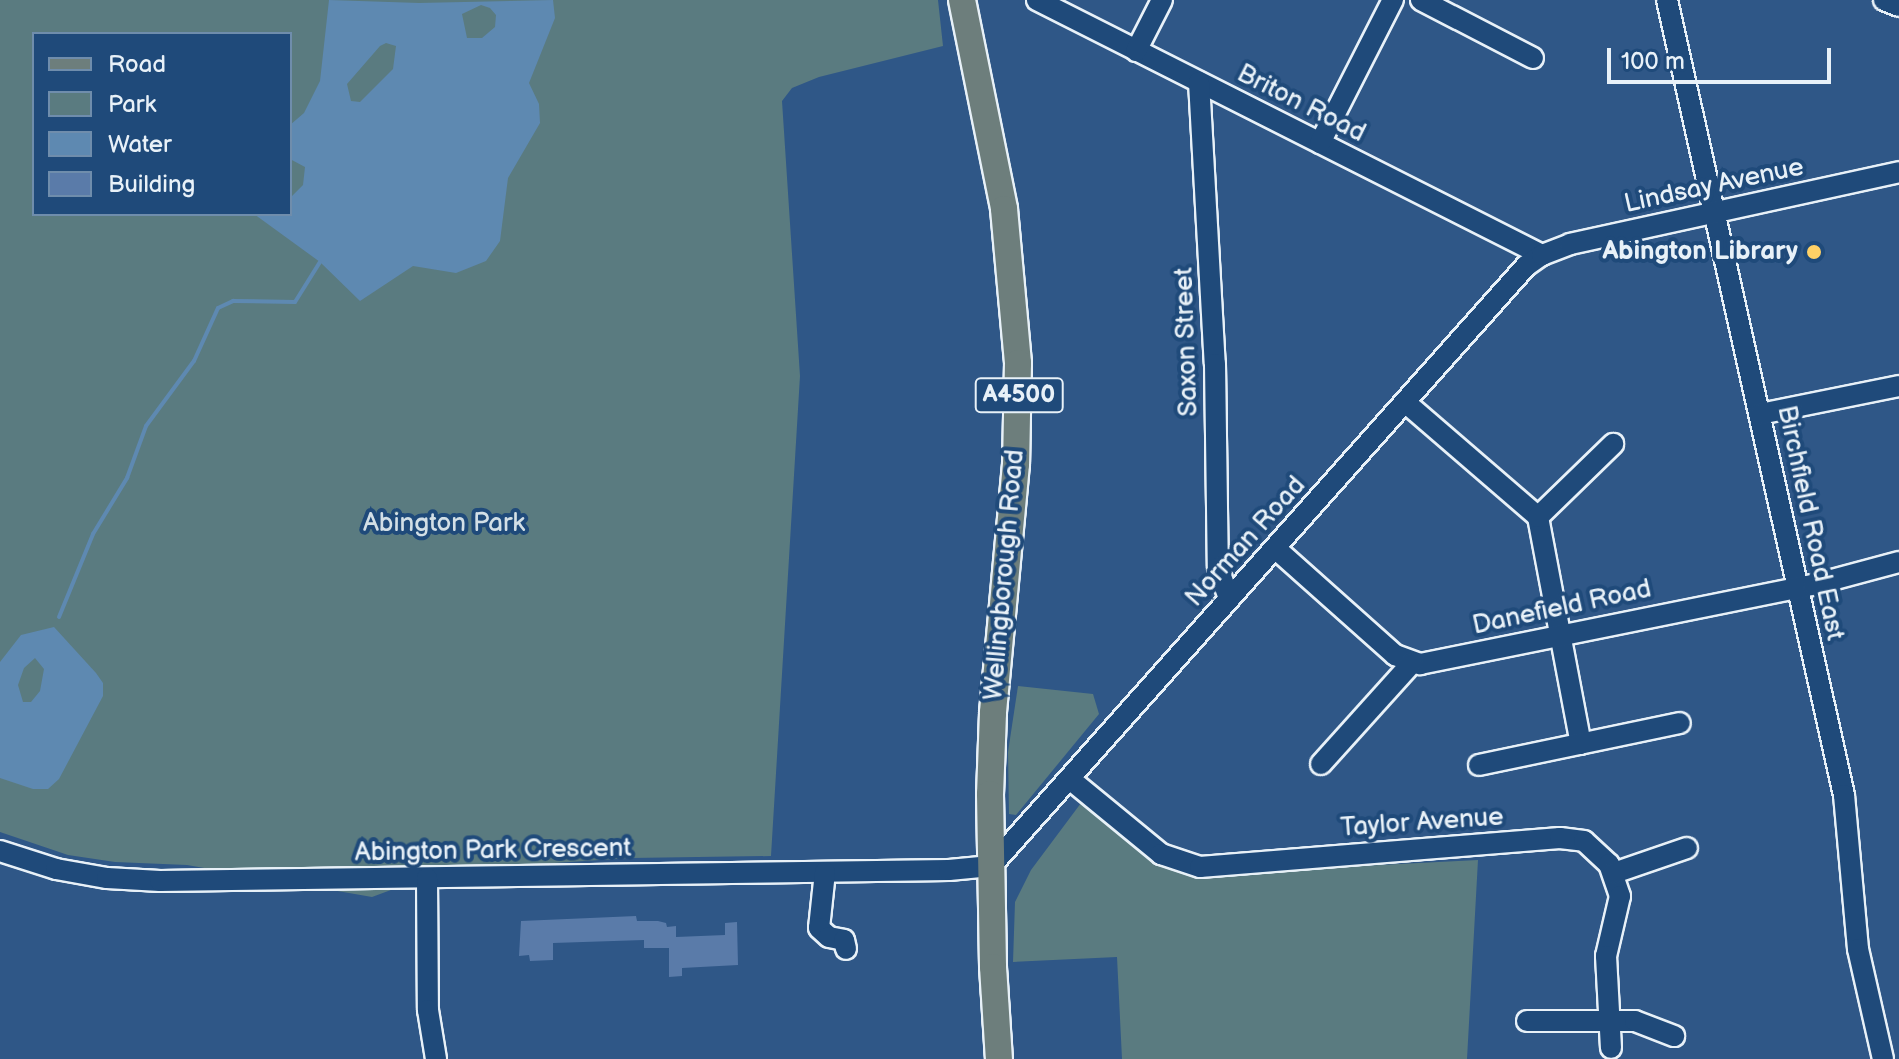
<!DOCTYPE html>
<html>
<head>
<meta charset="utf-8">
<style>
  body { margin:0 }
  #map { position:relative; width:1899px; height:1059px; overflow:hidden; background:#2f5787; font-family:"Balsamiq Sans",sans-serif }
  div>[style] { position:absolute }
  .green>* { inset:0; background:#5a7b80 }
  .water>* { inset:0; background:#5e89b1 }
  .stream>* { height:4px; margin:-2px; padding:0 2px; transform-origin:2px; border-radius:2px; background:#5e89b1 }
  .building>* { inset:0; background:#5a7ba9 }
  .roads { filter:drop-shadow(2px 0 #e8f1f8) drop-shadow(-2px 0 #e8f1f8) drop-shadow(0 2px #e8f1f8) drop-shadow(0 -2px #e8f1f8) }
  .minor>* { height:20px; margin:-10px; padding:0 10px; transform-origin:10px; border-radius:10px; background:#1f4a7a }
  .major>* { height:26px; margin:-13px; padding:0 13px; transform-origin:13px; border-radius:13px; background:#6d7e7c }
  .dots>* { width:22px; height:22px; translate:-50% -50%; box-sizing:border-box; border:4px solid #1f4a7a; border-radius:50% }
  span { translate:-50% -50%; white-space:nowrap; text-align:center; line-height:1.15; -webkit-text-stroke:8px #1f4a7a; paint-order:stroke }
  .shield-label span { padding:2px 6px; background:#1f4a7a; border:2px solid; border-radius:6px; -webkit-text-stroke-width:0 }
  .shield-label { font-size:24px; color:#e8f1f8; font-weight:700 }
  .street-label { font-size:26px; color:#e8f1f8 }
  .poi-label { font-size:26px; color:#e8f1f8; font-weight:700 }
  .right { translate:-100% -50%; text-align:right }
  .park-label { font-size:26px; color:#d3dfe6 }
  .legend { position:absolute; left:32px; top:32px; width:260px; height:184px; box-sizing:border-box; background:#1f4a7a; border:2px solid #6f8dac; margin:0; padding:10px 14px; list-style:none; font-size:24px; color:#e8f1f8 }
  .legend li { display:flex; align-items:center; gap:16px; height:40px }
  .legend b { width:40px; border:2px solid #6f8dac }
  .scale { position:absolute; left:1607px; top:48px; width:224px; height:36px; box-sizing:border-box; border:4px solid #e8f1f8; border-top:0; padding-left:10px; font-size:24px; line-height:28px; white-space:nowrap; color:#e8f1f8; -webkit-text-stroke:6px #1f4a7a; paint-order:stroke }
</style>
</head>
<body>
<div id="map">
  <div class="green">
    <div style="clip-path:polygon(evenodd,0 0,938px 0,943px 46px,819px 77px,792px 88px,782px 101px,800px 376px,771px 856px,631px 858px,445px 870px,372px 897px,187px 865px,115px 862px,68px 855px,0 832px,0 0,34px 34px,290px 34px,290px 214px,34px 214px,34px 34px)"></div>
    <div style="clip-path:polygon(1018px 686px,1093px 694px,1099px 714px,1016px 815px,1009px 814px,1008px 752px)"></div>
    <div style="clip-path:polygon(1081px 803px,1152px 854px,1223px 873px,1478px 860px,1467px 1059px,1122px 1059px,1117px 957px,1013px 962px,1015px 902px,1031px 870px)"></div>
  </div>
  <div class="water">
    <div style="clip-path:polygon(evenodd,329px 0,419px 3px,553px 0,555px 18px,529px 83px,539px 104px,540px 123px,508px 178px,500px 241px,486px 261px,456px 273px,413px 266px,360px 301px,320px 262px,254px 214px,290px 214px,290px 198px,303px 185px,305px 167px,290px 159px,290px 125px,304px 113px,320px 81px,329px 0,481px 5px,490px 8px,496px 15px,495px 27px,482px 38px,467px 38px,462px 14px,481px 5px,329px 0,386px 43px,396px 46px,393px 69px,360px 102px,351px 101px,347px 84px,380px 46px,386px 43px)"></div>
    <div style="clip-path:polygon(evenodd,54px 627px,96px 673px,103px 683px,103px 696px,59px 779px,48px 789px,33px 789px,0 778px,0 662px,21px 635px,54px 627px,35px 658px,44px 669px,40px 691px,31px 702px,23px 702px,18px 685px,24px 668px,35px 658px)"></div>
  </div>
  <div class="stream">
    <div style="left:59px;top:617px;width:90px;rotate:-67.7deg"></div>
    <div style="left:93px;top:534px;width:66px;rotate:-58.7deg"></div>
    <div style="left:127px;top:478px;width:55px;rotate:-69.9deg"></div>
    <div style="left:146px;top:426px;width:81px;rotate:-53.6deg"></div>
    <div style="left:194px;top:361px;width:58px;rotate:-65.6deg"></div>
    <div style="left:218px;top:308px;width:17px;rotate:-25deg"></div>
    <div style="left:233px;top:301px;width:62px;rotate:0.9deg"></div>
    <div style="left:295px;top:302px;width:47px;rotate:-58deg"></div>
  </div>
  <div class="building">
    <div style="clip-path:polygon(636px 916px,637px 921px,658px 921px,666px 923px,667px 927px,676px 926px,676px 937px,725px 935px,725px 923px,737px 922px,738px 965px,682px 968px,682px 976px,669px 977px,669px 948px,644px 948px,644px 940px,553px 943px,553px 960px,530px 961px,529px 955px,519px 956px,521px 921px)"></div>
  </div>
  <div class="roads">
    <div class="minor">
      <div style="left:1037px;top:0;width:566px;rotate:26.79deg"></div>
      <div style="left:1421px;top:0;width:126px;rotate:27.4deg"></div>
      <div style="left:1667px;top:0;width:814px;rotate:77.45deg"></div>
      <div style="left:1844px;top:795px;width:155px;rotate:84.8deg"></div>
      <div style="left:1858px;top:949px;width:113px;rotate:77.2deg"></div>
      <div style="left:1884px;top:0;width:16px;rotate:22deg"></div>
      <div style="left:1136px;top:51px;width:57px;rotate:-63deg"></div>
      <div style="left:1199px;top:82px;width:282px;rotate:86.8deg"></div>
      <div style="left:1215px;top:364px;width:204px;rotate:89.2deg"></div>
      <div style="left:1218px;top:568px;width:33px;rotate:70deg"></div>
      <div style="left:1320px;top:143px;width:161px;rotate:-63deg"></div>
      <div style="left:1405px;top:402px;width:176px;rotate:40.8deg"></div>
      <div style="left:1538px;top:517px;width:231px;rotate:79.3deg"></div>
      <div style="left:1760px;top:414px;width:142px;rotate:-11.4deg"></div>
      <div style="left:1538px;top:517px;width:105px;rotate:-44.2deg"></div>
      <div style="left:1275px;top:548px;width:161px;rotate:41.7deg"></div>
      <div style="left:1395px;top:655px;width:27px;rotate:20deg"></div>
      <div style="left:1420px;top:664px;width:401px;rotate:-11.4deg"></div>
      <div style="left:1813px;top:585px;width:89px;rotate:-15deg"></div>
      <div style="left:1321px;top:764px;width:136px;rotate:-48deg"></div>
      <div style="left:1479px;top:765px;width:205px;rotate:-11.8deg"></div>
      <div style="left:1071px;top:780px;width:117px;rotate:39.4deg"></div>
      <div style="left:1161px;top:854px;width:41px;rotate:18.4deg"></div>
      <div style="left:1200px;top:867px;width:361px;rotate:-4.6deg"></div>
      <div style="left:1560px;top:838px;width:24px;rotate:7deg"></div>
      <div style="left:1584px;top:841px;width:34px;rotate:43deg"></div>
      <div style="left:1609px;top:864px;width:34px;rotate:71deg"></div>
      <div style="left:1620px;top:896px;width:62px;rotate:103.1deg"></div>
      <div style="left:1606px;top:956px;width:92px;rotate:86.9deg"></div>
      <div style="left:0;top:851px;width:59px;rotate:17.8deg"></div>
      <div style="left:56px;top:869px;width:52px;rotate:10deg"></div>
      <div style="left:107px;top:878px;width:53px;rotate:3.2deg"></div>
      <div style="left:160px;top:881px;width:789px;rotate:-0.8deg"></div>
      <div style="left:949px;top:870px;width:42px;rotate:-5.4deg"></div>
      <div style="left:991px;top:866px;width:804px;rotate:-48.28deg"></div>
      <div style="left:1526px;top:266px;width:19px;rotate:-35deg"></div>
      <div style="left:1542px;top:255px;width:30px;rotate:-21deg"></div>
      <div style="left:1570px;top:244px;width:337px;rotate:-12.3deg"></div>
      <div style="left:825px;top:872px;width:56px;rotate:96.1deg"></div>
      <div style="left:819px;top:928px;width:13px;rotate:42deg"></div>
      <div style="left:829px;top:937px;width:15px;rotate:11deg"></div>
      <div style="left:844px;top:940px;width:9px;rotate:77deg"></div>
      <div style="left:1614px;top:873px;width:77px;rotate:-18.9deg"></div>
      <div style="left:427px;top:878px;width:132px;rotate:89.6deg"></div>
      <div style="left:428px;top:1010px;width:50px;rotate:80.7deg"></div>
      <div style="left:1527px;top:1021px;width:108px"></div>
      <div style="left:1635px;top:1021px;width:42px;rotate:21deg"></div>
    </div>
    <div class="major">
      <div style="left:962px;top:0;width:213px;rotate:78.6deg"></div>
      <div style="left:1004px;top:209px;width:155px;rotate:84.8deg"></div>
      <div style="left:1018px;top:363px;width:101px;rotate:91.1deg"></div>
      <div style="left:1016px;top:464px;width:250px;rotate:95.3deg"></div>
      <div style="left:993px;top:713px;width:81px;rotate:92.1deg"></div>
      <div style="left:990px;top:794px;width:173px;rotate:89deg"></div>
      <div style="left:993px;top:967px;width:92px;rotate:86.3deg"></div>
    </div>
  </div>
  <div class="dots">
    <div style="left:1814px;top:252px;background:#ffd166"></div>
  </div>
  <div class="shield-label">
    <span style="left:1019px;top:395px">A4500</span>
  </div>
  <div class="street-label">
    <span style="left:1301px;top:104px;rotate:27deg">Briton Road</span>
    <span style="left:1714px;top:186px;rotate:-12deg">Lindsay Avenue</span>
    <span style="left:1187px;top:342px;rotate:-92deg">Saxon Street</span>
    <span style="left:1810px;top:523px;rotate:78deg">Birchfield Road East</span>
    <span style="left:1246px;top:542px;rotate:-48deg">Norman Road</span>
    <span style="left:1005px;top:575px;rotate:-85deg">Wellingborough Road</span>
    <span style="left:1562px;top:608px;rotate:-12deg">Danefield Road</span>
    <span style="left:1422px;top:823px;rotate:-4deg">Taylor Avenue</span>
    <span style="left:493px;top:851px;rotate:-1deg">Abington Park Crescent</span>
  </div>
  <div class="poi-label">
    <span class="right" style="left:1798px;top:252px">Abington Library</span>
  </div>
  <div class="park-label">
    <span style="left:444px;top:524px">Abington Park</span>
  </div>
  <ul class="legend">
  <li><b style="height:10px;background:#6d7e7c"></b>Road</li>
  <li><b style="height:22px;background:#5a7b80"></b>Park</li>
  <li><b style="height:22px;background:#5e89b1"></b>Water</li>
  <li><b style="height:22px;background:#5a7ba9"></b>Building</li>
  </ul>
  <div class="scale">100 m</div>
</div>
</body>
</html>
